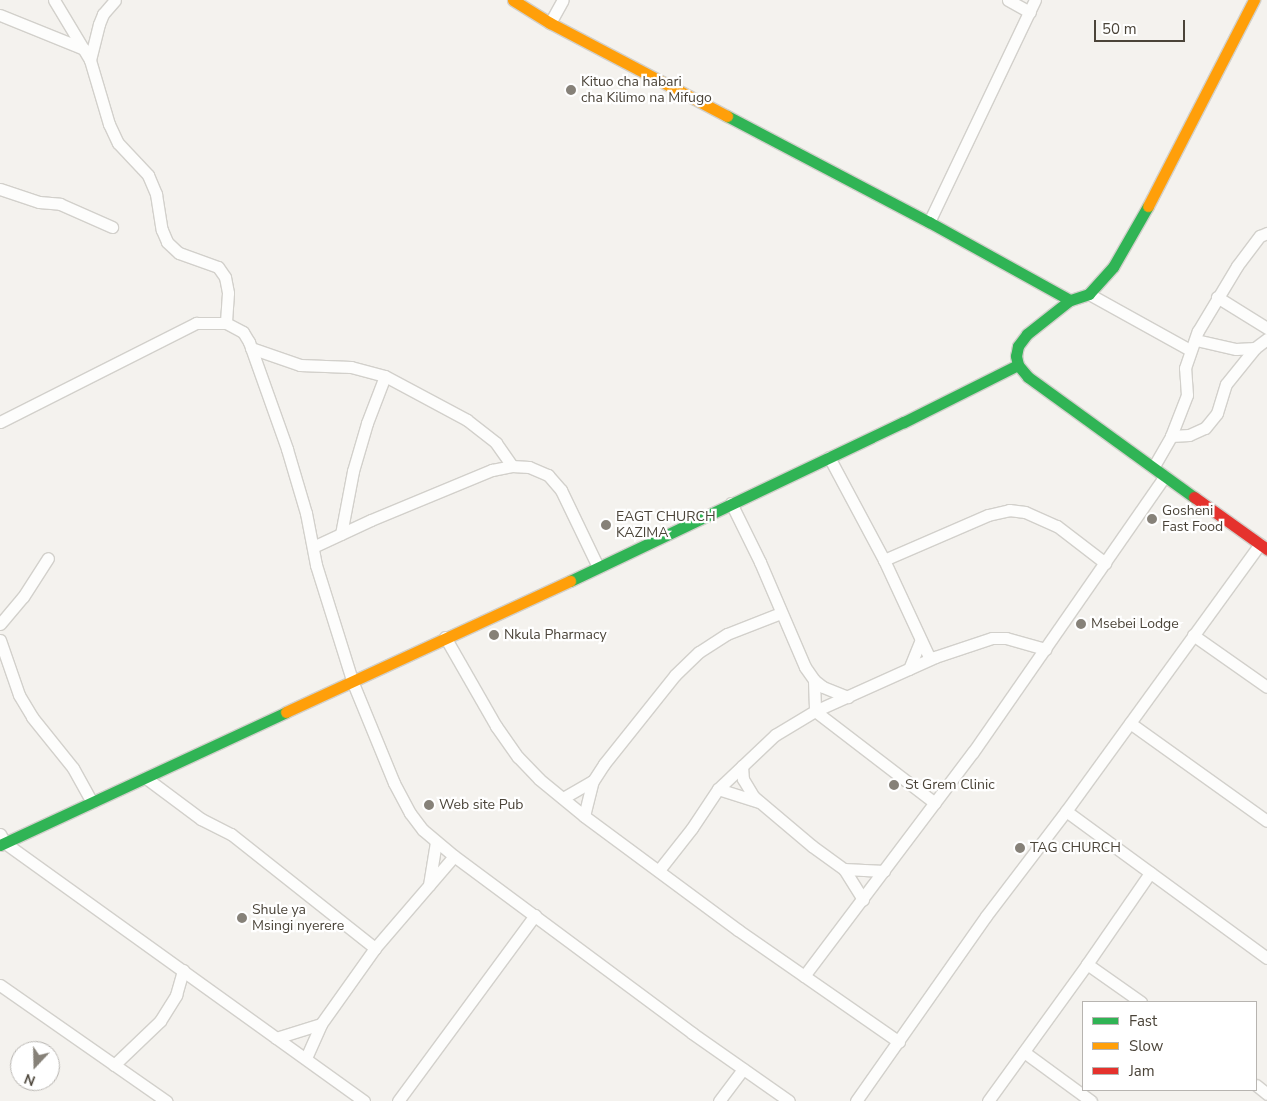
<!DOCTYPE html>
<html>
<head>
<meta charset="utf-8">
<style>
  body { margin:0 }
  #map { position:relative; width:1267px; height:1101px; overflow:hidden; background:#f4f2ee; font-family:"Nunito Sans",sans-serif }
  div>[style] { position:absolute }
  .roads { filter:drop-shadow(1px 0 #d2d0cb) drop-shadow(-1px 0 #d2d0cb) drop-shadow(0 1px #d2d0cb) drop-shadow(0 -1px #d2d0cb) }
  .street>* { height:11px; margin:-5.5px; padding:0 5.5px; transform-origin:5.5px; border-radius:5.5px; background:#fdfdfc }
  .fast>* { height:11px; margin:-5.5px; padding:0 5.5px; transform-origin:5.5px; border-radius:5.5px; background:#30b455 }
  .slow>* { height:11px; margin:-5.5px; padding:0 5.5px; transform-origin:5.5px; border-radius:5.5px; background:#ff9f0a }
  .jam>* { height:11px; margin:-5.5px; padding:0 5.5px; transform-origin:5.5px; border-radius:5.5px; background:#e5322d }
  .dots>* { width:14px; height:14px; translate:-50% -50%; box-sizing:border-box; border:2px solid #fff; border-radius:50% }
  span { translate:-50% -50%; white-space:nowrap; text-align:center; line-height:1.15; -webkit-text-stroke:4.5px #fff; paint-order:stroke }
  .poi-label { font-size:14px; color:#4b4439 }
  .left { translate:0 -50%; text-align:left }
  .legend { position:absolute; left:1082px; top:1001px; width:175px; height:90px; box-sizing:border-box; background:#fff; border:1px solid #b7b4b0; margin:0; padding:6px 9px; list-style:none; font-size:15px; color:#4b4439 }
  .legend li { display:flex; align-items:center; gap:10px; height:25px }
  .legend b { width:25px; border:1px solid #b7b4b0 }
  .north { position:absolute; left:10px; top:1041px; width:50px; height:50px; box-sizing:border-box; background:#fff; border:1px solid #b7b4b0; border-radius:50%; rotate:201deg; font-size:14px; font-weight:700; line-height:20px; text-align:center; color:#4b4439 }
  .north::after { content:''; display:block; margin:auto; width:18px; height:22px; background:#868178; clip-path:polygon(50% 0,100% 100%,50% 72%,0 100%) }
  .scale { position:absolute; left:1094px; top:20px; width:91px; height:22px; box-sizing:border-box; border:2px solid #4b4439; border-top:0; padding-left:6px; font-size:15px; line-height:18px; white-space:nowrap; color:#4b4439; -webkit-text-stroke:4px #fff; paint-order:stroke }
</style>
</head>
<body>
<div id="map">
  <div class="roads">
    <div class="street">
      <div style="left:54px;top:0;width:70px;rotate:59deg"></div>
      <div style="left:90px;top:60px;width:67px;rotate:73.5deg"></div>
      <div style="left:109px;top:124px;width:21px;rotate:65deg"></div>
      <div style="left:118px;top:143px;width:44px;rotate:46.8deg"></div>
      <div style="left:148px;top:175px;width:21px;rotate:67deg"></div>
      <div style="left:156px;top:194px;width:36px;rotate:81deg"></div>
      <div style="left:162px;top:230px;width:13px;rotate:67deg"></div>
      <div style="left:167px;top:242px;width:16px;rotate:43deg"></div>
      <div style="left:179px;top:253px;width:41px;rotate:19.7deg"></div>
      <div style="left:218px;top:267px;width:12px;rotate:55deg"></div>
      <div style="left:225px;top:277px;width:16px;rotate:79deg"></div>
      <div style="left:228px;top:293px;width:30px;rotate:94deg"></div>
      <div style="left:1008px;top:0;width:25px;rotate:29deg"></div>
      <div style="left:0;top:15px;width:91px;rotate:22deg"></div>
      <div style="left:550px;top:23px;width:26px;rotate:-61deg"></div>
      <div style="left:90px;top:60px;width:37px;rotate:-76deg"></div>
      <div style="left:99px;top:24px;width:11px;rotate:-68deg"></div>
      <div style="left:103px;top:14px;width:18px;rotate:-49deg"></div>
      <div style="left:0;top:189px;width:41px;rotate:18.4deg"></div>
      <div style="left:39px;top:202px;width:21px;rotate:5deg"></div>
      <div style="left:60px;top:204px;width:57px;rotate:23.9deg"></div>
      <div style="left:929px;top:222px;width:246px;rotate:-64.5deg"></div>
      <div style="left:1089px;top:294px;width:115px;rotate:29deg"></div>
      <div style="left:1217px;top:297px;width:59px;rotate:31.8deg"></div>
      <div style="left:1196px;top:340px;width:41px;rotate:12.7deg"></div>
      <div style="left:1236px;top:349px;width:19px;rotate:-3deg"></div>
      <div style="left:251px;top:348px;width:52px;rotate:19.1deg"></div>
      <div style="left:300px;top:365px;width:51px;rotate:2.2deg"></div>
      <div style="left:351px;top:367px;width:35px;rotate:15deg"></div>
      <div style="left:385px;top:376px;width:93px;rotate:28.2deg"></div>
      <div style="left:467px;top:420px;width:37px;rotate:38deg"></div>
      <div style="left:496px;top:443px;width:28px;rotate:55deg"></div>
      <div style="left:0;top:422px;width:220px;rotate:-26.8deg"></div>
      <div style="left:196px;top:323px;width:30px"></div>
      <div style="left:226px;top:323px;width:19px;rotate:28deg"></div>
      <div style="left:243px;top:332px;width:12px;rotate:59deg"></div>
      <div style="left:249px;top:342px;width:114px;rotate:70.4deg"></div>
      <div style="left:287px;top:449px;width:67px;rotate:73.5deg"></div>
      <div style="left:306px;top:513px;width:53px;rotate:79.1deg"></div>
      <div style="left:316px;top:565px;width:124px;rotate:72.6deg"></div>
      <div style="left:353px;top:683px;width:108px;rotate:67.7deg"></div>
      <div style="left:394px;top:783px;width:34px;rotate:62deg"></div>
      <div style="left:410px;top:813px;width:21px;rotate:53deg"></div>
      <div style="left:423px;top:830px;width:40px;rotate:40deg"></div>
      <div style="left:454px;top:856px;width:297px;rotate:36.6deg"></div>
      <div style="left:692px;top:1033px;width:118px;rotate:35deg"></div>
      <div style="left:1171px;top:436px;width:18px;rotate:-3deg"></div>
      <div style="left:1189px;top:435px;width:17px;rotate:-24deg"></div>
      <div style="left:1205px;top:428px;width:19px;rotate:-51deg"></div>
      <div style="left:1217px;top:413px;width:30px;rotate:-73deg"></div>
      <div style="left:1226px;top:384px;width:46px;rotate:-51.1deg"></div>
      <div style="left:1255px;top:348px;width:15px;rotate:-37deg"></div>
      <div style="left:829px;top:457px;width:117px;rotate:61.9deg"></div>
      <div style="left:884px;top:560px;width:109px;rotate:65.1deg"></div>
      <div style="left:1154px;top:466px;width:34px;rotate:-60deg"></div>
      <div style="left:1171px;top:436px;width:44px;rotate:-68.7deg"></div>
      <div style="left:1187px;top:395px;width:27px;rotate:-94deg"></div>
      <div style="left:1185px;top:368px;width:39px;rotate:-71deg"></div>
      <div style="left:1198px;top:331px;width:76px;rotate:-59deg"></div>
      <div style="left:1237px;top:266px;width:38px;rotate:-53deg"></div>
      <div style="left:1260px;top:236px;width:8px;rotate:-23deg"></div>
      <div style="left:731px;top:503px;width:66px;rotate:63.8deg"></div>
      <div style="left:760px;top:562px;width:114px;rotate:66.8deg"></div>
      <div style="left:805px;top:667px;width:16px;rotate:55deg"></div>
      <div style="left:814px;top:680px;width:11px;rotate:38deg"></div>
      <div style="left:823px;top:687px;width:27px;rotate:22deg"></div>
      <div style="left:341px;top:534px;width:64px;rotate:-79.2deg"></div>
      <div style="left:353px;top:471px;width:50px;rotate:-73.7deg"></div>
      <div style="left:367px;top:423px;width:50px;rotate:-69deg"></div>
      <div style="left:313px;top:547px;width:64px;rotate:-25deg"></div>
      <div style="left:371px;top:520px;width:131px;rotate:-22.5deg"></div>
      <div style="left:492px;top:470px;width:20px;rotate:-11deg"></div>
      <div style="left:512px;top:466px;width:17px;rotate:3deg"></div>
      <div style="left:529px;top:467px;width:21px;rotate:23deg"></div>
      <div style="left:548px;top:475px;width:20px;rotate:49deg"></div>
      <div style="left:561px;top:490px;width:85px;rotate:64.3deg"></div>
      <div style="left:884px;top:560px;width:113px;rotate:-23.4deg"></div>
      <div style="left:988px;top:515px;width:22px;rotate:-13deg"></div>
      <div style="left:1009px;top:510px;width:16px;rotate:7deg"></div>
      <div style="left:1025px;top:512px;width:35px;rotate:24deg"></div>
      <div style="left:1057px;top:526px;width:61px;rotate:37.6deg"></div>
      <div style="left:0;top:624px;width:35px;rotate:-50deg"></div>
      <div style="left:23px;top:597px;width:46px;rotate:-57.3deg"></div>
      <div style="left:1193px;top:635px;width:90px;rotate:35.1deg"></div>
      <div style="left:445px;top:637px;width:103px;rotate:60.2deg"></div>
      <div style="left:496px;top:726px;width:38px;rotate:55deg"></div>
      <div style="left:518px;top:757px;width:30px;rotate:46deg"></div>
      <div style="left:539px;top:779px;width:58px;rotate:39.4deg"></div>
      <div style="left:584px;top:816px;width:192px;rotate:36.5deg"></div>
      <div style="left:738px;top:930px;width:196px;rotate:34.8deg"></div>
      <div style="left:0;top:640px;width:58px;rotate:70.9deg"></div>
      <div style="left:19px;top:695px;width:26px;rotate:59deg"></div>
      <div style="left:32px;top:717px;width:65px;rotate:51.2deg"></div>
      <div style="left:73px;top:768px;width:39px;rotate:61deg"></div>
      <div style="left:909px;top:669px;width:31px;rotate:-68deg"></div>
      <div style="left:814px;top:680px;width:31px;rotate:88deg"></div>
      <div style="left:815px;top:711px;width:151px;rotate:37.5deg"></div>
      <div style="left:1130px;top:723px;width:168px;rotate:35.6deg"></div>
      <div style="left:742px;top:766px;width:13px;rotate:86deg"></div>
      <div style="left:743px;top:779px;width:21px;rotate:59deg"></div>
      <div style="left:754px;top:797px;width:76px;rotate:40.2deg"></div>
      <div style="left:812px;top:846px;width:39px;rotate:36deg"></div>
      <div style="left:844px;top:869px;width:36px;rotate:58deg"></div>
      <div style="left:146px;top:778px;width:69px;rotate:36.7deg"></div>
      <div style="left:201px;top:819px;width:34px;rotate:27deg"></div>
      <div style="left:231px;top:834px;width:184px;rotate:38.4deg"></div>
      <div style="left:718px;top:789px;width:43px;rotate:17.6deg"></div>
      <div style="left:563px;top:798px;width:34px;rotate:-30deg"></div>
      <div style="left:1066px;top:811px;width:249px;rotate:36.2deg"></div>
      <div style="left:584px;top:816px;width:36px;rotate:-76deg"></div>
      <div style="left:593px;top:781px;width:20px;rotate:-57deg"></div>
      <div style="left:604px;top:764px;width:114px;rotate:-51.4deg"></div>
      <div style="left:675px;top:675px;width:33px;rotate:-44deg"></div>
      <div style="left:699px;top:652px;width:33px;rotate:-33deg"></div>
      <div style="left:727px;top:634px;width:58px;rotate:-21.3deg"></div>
      <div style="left:0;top:834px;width:10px;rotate:61deg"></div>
      <div style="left:5px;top:843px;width:442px;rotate:35.7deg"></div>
      <div style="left:844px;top:869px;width:40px;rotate:2.9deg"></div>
      <div style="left:659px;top:870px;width:53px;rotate:-51.8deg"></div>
      <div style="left:692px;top:828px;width:47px;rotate:-56.3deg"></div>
      <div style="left:718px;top:789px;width:79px;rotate:-43.5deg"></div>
      <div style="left:775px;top:735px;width:47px;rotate:-31deg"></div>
      <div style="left:815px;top:711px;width:132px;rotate:-24.2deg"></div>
      <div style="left:935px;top:657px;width:60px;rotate:-18.4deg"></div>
      <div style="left:992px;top:638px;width:14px"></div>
      <div style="left:1006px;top:638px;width:41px;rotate:15.8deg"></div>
      <div style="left:429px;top:885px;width:44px;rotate:-80.8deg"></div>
      <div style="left:1087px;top:964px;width:66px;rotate:35.1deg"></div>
      <div style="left:804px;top:976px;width:281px;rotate:-53deg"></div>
      <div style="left:973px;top:752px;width:336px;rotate:-55.2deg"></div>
      <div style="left:0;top:985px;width:203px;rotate:34.9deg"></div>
      <div style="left:276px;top:1038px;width:47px;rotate:-17.3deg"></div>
      <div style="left:1024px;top:1052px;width:83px;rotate:36.2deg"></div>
      <div style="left:306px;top:1058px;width:37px;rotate:-66deg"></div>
      <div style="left:321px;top:1024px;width:93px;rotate:-54.6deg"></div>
      <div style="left:375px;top:948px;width:121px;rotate:-49.3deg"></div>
      <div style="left:114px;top:1065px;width:64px;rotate:-43.7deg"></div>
      <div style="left:160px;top:1021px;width:31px;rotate:-58deg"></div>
      <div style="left:176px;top:995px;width:26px;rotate:-74deg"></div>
      <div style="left:1256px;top:1085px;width:14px;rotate:39deg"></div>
      <div style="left:398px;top:1101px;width:231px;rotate:-53.6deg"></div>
      <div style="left:719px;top:1101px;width:40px;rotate:-53deg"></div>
      <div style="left:856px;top:1101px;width:226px;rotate:-54.9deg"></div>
      <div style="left:986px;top:916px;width:132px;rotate:-52.7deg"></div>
      <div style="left:1066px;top:811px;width:330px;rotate:-54deg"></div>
      <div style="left:988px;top:1101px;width:169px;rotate:-54.1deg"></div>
      <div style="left:1087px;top:964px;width:111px;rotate:-55.3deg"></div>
    </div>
    <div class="fast">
      <div style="left:727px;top:116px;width:228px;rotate:27.7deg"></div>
      <div style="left:929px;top:222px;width:161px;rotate:29deg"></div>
      <div style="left:1148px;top:206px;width:70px;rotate:119.8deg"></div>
      <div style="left:1113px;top:267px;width:36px;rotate:132deg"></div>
      <div style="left:1089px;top:294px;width:20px;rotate:162deg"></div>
      <div style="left:1070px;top:300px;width:55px;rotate:141.7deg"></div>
      <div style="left:1027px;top:334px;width:15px;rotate:127deg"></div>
      <div style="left:1018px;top:346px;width:10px;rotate:101deg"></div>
      <div style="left:1016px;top:356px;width:9px;rotate:77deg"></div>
      <div style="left:1018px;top:365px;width:16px;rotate:50deg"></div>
      <div style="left:1028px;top:377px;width:205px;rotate:35.9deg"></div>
      <div style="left:570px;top:581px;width:370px;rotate:-25.5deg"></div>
      <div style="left:904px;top:422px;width:127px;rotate:-26.6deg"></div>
      <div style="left:0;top:845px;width:315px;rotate:-24.9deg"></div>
    </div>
    <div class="slow">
      <div style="left:513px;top:0;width:44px;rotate:31.9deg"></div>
      <div style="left:550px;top:23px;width:200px;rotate:27.7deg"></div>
      <div style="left:1148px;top:206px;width:232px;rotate:-62.8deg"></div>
      <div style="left:286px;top:712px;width:313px;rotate:-24.8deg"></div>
    </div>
    <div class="jam">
      <div style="left:1194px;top:497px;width:90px;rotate:35.5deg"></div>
    </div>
  </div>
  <div class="dots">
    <div style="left:571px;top:90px;background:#868178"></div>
    <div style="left:1152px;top:519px;background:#868178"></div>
    <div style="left:606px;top:525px;background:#868178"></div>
    <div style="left:1081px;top:624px;background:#868178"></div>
    <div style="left:494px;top:635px;background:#868178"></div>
    <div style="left:894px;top:785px;background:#868178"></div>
    <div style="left:429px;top:805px;background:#868178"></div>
    <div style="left:1020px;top:848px;background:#868178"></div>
    <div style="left:242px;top:918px;background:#868178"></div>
  </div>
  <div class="poi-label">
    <span class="left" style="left:581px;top:90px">Kituo cha habari<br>cha Kilimo na Mifugo</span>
    <span class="left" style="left:1162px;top:519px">Gosheni<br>Fast Food</span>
    <span class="left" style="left:616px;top:525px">EAGT CHURCH<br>KAZIMA</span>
    <span class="left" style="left:1091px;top:624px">Msebei Lodge</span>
    <span class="left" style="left:504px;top:635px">Nkula Pharmacy</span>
    <span class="left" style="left:905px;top:785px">St Grem Clinic</span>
    <span class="left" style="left:439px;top:805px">Web site Pub</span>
    <span class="left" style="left:1030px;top:848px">TAG CHURCH</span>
    <span class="left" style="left:252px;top:918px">Shule ya<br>Msingi nyerere</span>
  </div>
  <ul class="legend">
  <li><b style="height:6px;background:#30b455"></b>Fast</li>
  <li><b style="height:6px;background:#ff9f0a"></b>Slow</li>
  <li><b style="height:6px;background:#e5322d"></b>Jam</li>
  </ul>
  <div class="north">N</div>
  <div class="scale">50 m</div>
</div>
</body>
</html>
